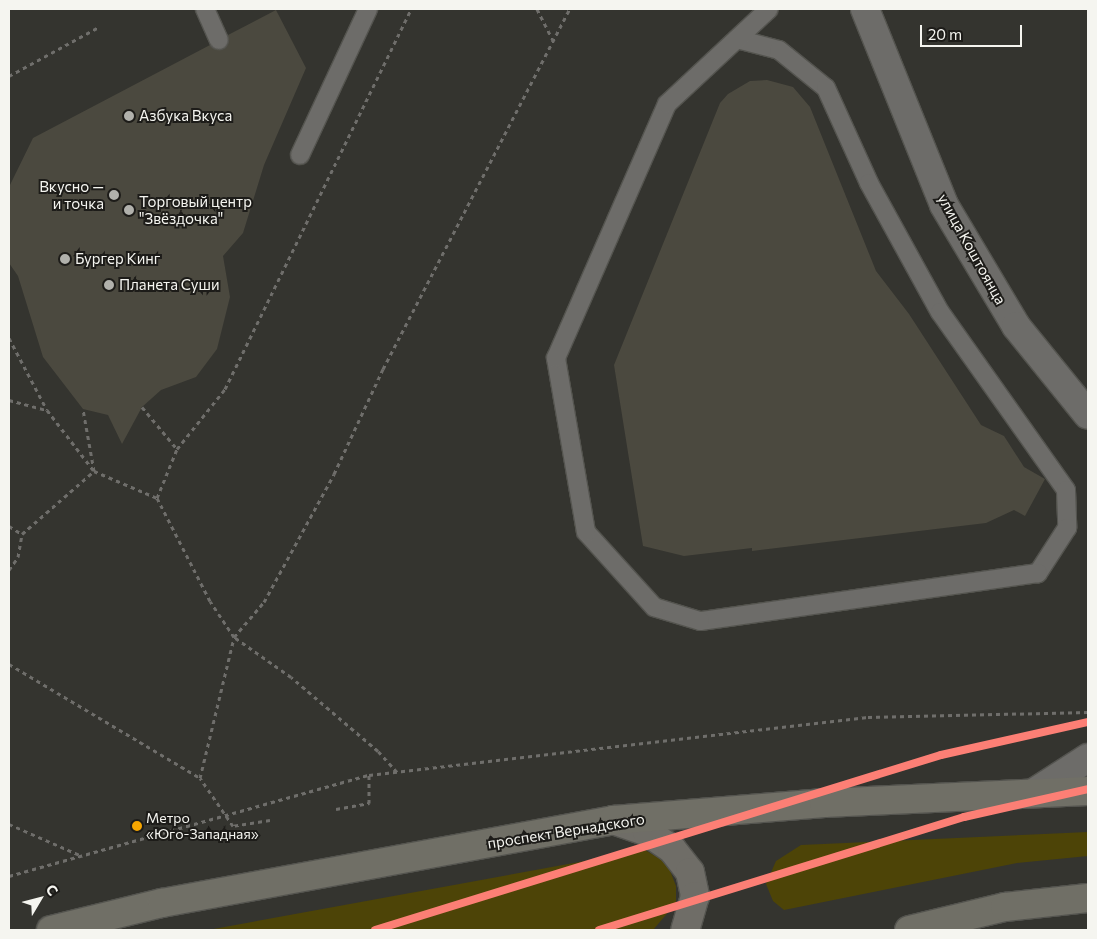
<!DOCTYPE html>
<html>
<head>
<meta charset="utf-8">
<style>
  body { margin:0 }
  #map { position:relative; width:1097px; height:939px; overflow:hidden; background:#34342f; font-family:Commissioner,sans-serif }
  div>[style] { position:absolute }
  .green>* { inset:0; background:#4d4407 }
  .building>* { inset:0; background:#4b493f }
  .path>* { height:3px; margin-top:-1.5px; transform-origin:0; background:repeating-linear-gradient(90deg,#6f6e6b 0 4px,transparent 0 8px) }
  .roads { filter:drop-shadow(1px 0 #54544f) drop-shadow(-1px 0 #54544f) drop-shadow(0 1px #54544f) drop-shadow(0 -1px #54544f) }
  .service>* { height:18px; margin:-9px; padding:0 9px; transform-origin:9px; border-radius:9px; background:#6d6c69 }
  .tertiary>* { height:28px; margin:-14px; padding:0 14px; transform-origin:14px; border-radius:14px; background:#6d6c69 }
  .secondary>* { height:28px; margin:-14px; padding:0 14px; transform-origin:14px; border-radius:14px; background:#6f6d67 }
  .primary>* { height:28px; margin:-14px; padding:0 14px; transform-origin:14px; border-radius:14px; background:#706f66 }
  .metro-1>* { height:8px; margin:-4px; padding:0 4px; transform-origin:4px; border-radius:4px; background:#fc7f75 }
  .dots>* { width:14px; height:14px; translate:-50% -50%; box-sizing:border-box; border:2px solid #1d1c19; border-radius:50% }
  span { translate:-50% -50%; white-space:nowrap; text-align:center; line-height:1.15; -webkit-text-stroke:4px #1d1c19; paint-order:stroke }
  .bus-label { font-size:14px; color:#f5f5f0 }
  .left { translate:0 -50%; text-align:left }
  .poi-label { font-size:15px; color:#f5f5f0 }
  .right { translate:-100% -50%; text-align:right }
  .street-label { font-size:15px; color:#f5f5f0 }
  .frame { position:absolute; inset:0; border:10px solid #f5f5f0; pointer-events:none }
  .north { position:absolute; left:15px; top:874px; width:50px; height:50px; -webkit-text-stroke:4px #1d1c19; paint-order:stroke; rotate:53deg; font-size:14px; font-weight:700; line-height:20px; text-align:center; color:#f5f5f0 }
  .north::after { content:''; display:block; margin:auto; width:18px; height:22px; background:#f5f5f0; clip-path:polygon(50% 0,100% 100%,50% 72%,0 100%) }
  .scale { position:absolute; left:920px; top:25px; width:102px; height:22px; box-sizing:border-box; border:2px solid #f5f5f0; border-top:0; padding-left:6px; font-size:15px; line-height:18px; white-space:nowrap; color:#f5f5f0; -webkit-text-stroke:4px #1d1c19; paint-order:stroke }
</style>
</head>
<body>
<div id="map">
  <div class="green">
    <div style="clip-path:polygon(1088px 832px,1088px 856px,1017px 863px,784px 910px,773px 901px,766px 884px,776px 861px,801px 845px)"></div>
    <div style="clip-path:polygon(645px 850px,667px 863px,676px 886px,676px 903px,653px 930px,208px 930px)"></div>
  </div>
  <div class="building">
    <div style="clip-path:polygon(276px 10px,306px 68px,264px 165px,243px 233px,223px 256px,230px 297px,217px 349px,196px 377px,161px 390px,142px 407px,122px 444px,108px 415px,83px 409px,43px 357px,18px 276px,9px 263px,9px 187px,33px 138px,210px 45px,224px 49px,228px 35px)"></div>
    <div style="clip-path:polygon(767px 80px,793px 87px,810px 107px,876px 271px,909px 314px,981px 425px,1004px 436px,1024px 467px,1045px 479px,1025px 516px,1014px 510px,986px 523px,752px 551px,752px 548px,684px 556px,643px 546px,614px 365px,720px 103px,728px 94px,750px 81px)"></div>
  </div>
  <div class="path">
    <div style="left:537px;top:9px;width:35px;rotate:63deg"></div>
    <div style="left:9px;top:76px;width:102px;rotate:-28.6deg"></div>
    <div style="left:9px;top:338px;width:81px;rotate:62.2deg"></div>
    <div style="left:47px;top:410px;width:77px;rotate:52.4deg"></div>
    <div style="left:94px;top:471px;width:63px;rotate:-100.1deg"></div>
    <div style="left:9px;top:400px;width:39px;rotate:15deg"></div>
    <div style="left:142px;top:407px;width:55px;rotate:50.2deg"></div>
    <div style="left:9px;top:526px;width:15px;rotate:32deg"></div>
    <div style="left:9px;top:570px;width:16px;rotate:-55deg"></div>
    <div style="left:18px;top:557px;width:23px;rotate:-80deg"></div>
    <div style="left:22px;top:534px;width:96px;rotate:-41.2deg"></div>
    <div style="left:94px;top:471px;width:69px;rotate:23.2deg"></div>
    <div style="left:9px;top:664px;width:222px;rotate:30.8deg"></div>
    <div style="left:397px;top:772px;width:28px;rotate:-132deg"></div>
    <div style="left:378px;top:751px;width:114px;rotate:-139.6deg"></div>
    <div style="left:291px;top:677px;width:70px;rotate:-144.9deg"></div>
    <div style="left:234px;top:637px;width:43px;rotate:-123.7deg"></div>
    <div style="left:210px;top:601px;width:116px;rotate:-117.2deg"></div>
    <div style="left:157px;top:498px;width:53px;rotate:-67.8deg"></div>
    <div style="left:177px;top:449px;width:77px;rotate:-51.3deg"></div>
    <div style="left:225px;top:389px;width:423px;rotate:-63.9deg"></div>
    <div style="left:336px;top:809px;width:34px;rotate:-10deg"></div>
    <div style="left:369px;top:803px;width:28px;rotate:-90deg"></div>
    <div style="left:270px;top:820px;width:37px;rotate:171deg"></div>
    <div style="left:233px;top:826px;width:58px;rotate:-124.5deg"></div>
    <div style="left:200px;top:778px;width:145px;rotate:-76.4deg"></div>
    <div style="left:234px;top:637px;width:46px;rotate:-49.4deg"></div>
    <div style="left:264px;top:602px;width:146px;rotate:-61.3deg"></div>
    <div style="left:334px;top:474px;width:116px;rotate:-65deg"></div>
    <div style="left:383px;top:369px;width:406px;rotate:-62.6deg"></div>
    <div style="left:9px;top:824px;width:80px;rotate:23.7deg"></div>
    <div style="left:9px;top:876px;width:374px;rotate:-15.7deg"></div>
    <div style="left:369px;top:775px;width:502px;rotate:-6.63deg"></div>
    <div style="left:868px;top:717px;width:220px;rotate:-1.3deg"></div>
  </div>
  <div class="roads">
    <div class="service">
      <div style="left:205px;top:9px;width:34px;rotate:66deg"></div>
      <div style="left:737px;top:39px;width:43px;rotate:14.7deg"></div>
      <div style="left:779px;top:50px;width:60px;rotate:39deg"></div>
      <div style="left:826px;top:88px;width:104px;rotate:65.6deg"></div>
      <div style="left:869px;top:183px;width:147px;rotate:61.2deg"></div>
      <div style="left:940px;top:312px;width:218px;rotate:54.7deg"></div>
      <div style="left:1066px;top:490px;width:38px;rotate:88deg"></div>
      <div style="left:1067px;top:528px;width:54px;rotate:122.8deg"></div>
      <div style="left:1038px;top:573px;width:341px;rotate:171.9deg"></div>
      <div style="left:700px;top:621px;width:48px;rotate:-163.1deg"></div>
      <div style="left:654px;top:607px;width:101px;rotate:-132.2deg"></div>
      <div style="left:586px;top:532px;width:177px;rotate:-99.8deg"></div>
      <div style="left:556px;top:358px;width:277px;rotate:-66.4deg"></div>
      <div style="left:667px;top:104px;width:139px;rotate:-43deg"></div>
      <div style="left:300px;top:155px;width:161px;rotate:-65deg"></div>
    </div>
    <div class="tertiary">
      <div style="left:865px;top:9px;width:211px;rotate:68deg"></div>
      <div style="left:944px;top:205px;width:141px;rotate:59.2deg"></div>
      <div style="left:1016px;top:326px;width:114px;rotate:51deg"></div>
      <div style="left:1035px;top:792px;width:63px;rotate:-32.7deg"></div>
    </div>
    <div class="secondary">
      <div style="left:613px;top:820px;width:36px;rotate:19deg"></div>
      <div style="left:647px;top:832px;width:30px;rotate:34deg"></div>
      <div style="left:672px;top:849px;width:29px;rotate:52deg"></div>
      <div style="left:690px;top:872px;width:25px;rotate:78deg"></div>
      <div style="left:695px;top:896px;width:35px;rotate:106deg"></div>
    </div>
    <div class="primary">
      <div style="left:51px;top:930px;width:114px;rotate:-13.7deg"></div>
      <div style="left:162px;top:903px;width:459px;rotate:-10.4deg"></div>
      <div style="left:613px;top:820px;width:212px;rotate:-4.6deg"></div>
      <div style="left:824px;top:803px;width:264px;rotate:-2.6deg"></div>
      <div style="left:909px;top:930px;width:99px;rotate:-13.5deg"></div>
      <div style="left:1005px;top:907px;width:83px;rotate:-6.2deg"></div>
    </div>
  </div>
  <div class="metro-1">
    <div style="left:375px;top:930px;width:592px;rotate:-17.18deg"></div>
    <div style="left:941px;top:755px;width:151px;rotate:-12.7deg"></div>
    <div style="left:599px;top:930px;width:382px;rotate:-17.2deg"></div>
    <div style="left:964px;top:817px;width:127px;rotate:-12.7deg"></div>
  </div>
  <div class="dots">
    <div style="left:129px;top:116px;background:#b1b1ac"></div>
    <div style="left:114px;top:195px;background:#b1b1ac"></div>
    <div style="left:129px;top:210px;background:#b1b1ac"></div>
    <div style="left:65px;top:259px;background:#b1b1ac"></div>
    <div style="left:109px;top:285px;background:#b1b1ac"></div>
    <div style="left:137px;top:826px;background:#f7a600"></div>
  </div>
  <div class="bus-label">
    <span class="left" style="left:146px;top:826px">Метро<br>«Юго-Западная»</span>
  </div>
  <div class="poi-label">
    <span class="left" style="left:139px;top:116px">Азбука Вкуса</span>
    <span class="right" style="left:104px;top:195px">Вкусно —<br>и точка</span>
    <span class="left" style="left:139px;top:210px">Торговый центр<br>"Звёздочка"</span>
    <span class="left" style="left:75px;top:259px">Бургер Кинг</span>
    <span class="left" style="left:119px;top:285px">Планета Суши</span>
  </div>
  <div class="street-label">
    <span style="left:972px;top:249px;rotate:61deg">улица Коштоянца</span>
    <span style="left:566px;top:831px;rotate:-9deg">проспект Вернадского</span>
  </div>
  <div class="frame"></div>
  <div class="north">С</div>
  <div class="scale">20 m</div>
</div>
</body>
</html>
